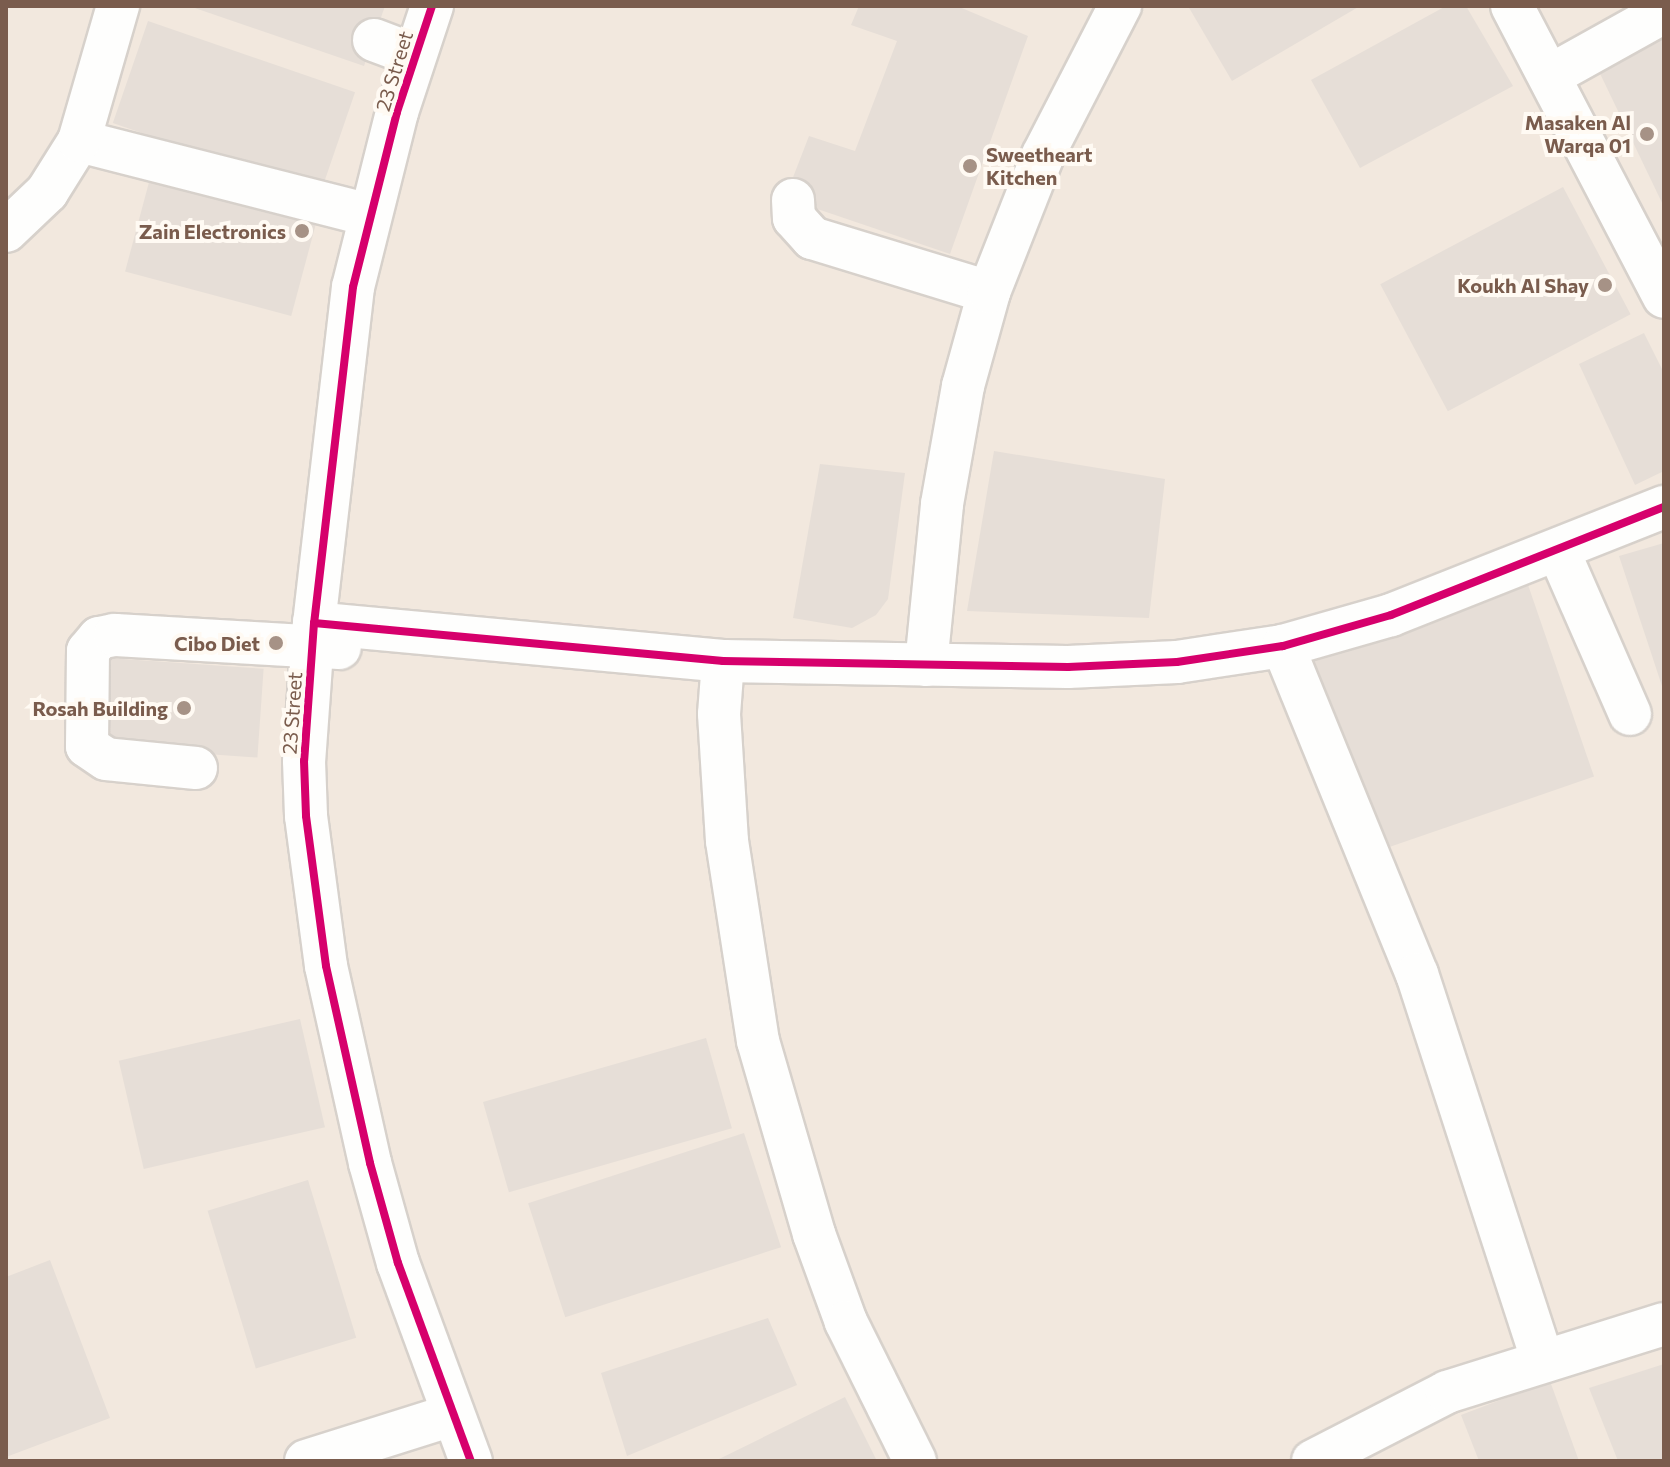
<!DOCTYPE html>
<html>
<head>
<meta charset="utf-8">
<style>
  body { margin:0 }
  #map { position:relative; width:1670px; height:1467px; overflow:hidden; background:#f9f5f0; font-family:Commissioner,sans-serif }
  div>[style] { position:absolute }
  .residential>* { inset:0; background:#f2e8de; transform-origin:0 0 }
  .building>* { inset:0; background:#e6ded7; transform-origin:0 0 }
  .roads { filter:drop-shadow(2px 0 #d7d1cb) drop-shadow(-2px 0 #d7d1cb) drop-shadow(0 2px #d7d1cb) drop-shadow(0 -2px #d7d1cb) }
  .minor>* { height:42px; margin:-21px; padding:0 21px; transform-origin:21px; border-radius:21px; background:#fefefd }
  .cycleway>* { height:8px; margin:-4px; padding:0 4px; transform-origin:4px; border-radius:4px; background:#d6006c }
  .dots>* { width:22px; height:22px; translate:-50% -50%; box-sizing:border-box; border:4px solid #fffaf3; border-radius:50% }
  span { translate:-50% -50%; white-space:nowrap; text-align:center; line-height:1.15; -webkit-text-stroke:8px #fffaf3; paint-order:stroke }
  .street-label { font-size:20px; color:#7a5c4d }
  .poi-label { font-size:20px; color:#7a5c4d; font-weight:700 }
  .right { translate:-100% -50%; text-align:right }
  .left { translate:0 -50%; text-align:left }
  .frame { position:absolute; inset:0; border:8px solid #7a5c4d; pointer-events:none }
</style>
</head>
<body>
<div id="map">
  <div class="residential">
    <div style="left:6px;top:6px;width:1658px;height:1455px"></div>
  </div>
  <div class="building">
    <div style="clip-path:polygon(189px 6px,385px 6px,364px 66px)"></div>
    <div style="clip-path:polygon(859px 6px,957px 6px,1028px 36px,950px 254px,785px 198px,809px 136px,855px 151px,897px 41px,851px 25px)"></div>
    <div style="clip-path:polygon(1188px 6px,1360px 6px,1232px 81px)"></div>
    <div style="clip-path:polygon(1446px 6px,1466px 6px,1513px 86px,1360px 168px,1311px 80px)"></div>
    <div style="left:148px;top:21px;width:219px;height:108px;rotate:19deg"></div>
    <div style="clip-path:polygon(1664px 27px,1664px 207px,1594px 61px)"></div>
    <div style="left:152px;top:171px;width:172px;height:104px;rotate:15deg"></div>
    <div style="left:1563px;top:187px;width:144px;height:207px;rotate:62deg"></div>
    <div style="clip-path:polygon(1644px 333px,1664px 373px,1664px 471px,1635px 485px,1579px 364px)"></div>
    <div style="clip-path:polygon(994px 451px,1165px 479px,1149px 618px,967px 611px)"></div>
    <div style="clip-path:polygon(820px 464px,905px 473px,888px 599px,876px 615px,852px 628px,793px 618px)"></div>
    <div style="clip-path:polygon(1664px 543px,1664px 688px,1663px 689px,1619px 556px)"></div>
    <div style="left:1526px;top:579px;width:209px;height:228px;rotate:71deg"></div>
    <div style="left:109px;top:658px;width:155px;height:89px;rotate:4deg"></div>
    <div style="left:300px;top:1019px;width:111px;height:186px;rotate:77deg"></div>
    <div style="left:706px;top:1038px;width:94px;height:232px;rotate:74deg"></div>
    <div style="left:744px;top:1133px;width:120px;height:227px;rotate:72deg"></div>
    <div style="left:308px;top:1180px;width:165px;height:105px;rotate:73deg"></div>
    <div style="clip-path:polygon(50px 1260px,110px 1418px,6px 1457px,6px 1277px)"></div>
    <div style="clip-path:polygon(768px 1318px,797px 1385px,627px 1456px,601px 1373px)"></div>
    <div style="clip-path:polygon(1664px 1364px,1664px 1461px,1618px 1461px,1589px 1388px)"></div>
    <div style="clip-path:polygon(1550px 1381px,1579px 1461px,1479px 1461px,1461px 1415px)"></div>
    <div style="clip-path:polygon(845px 1397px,877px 1461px,715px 1461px)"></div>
  </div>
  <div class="roads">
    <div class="minor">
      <div style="left:432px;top:6px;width:112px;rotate:108.3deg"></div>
      <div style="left:397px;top:112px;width:180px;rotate:104.1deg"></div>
      <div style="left:353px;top:287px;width:338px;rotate:96.6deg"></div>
      <div style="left:314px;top:623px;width:138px;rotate:94.1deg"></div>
      <div style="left:304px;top:761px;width:55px;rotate:87.9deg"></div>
      <div style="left:306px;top:816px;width:151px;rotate:82.4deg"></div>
      <div style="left:326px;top:966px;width:202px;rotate:77.4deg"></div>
      <div style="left:370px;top:1163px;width:104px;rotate:74.4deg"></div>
      <div style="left:398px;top:1263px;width:211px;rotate:69.8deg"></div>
      <div style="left:1512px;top:6px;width:328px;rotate:62.4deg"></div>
      <div style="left:374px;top:40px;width:43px;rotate:20.6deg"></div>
      <div style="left:1551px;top:75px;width:129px;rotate:-29.1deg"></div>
      <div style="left:79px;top:141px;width:300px;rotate:14.3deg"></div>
      <div style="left:793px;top:200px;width:18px;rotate:87deg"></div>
      <div style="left:794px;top:218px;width:27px;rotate:48deg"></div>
      <div style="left:812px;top:238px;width:185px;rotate:17deg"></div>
      <div style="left:6px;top:231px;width:57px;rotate:-43.6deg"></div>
      <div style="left:47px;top:192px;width:60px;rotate:-57.9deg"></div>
      <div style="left:79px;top:141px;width:141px;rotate:-73.9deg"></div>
      <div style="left:1558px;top:550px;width:179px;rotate:66.3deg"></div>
      <div style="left:314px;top:623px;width:411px;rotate:5.3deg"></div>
      <div style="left:723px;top:661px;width:345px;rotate:1deg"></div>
      <div style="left:1068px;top:667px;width:109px;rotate:-2.6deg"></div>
      <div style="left:1177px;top:662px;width:107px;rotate:-8.6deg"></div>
      <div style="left:1283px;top:646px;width:112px;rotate:-16deg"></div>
      <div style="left:1391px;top:615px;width:294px;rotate:-21.6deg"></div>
      <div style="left:1283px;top:646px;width:354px;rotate:67.8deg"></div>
      <div style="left:1417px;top:974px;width:404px;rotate:72deg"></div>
      <div style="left:723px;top:661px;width:53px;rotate:94.3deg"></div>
      <div style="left:719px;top:714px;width:127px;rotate:86.4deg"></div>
      <div style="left:727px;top:841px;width:202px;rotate:81.2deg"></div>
      <div style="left:758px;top:1041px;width:201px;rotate:73.8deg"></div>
      <div style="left:814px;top:1234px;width:94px;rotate:70deg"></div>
      <div style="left:846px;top:1322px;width:155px;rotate:63.6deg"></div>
      <div style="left:926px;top:665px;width:162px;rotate:-84.3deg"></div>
      <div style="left:942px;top:504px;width:120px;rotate:-79.9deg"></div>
      <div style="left:963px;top:386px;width:98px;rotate:-74.5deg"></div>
      <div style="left:989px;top:292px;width:147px;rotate:-68.5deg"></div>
      <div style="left:1043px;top:155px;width:168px;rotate:-62.7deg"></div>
      <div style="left:196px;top:768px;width:90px;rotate:-174.3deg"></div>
      <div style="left:106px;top:759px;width:23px;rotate:-146deg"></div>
      <div style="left:87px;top:746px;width:95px;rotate:-89.4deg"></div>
      <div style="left:88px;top:651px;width:17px;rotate:-50deg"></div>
      <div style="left:99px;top:638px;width:16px;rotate:-11deg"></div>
      <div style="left:115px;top:635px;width:225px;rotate:3.3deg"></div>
      <div style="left:306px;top:1461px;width:153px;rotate:-17.5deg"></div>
      <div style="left:1313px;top:1461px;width:151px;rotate:-27.2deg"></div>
      <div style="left:1447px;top:1392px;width:227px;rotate:-17.4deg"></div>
    </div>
  </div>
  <div class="cycleway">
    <div style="left:432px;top:6px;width:112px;rotate:108.3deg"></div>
    <div style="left:397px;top:112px;width:180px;rotate:104.1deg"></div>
    <div style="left:353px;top:287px;width:338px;rotate:96.6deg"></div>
    <div style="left:314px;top:623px;width:138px;rotate:94.1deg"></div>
    <div style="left:304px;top:761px;width:55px;rotate:87.9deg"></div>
    <div style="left:306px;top:816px;width:151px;rotate:82.4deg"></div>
    <div style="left:326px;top:966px;width:202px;rotate:77.4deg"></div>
    <div style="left:370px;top:1163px;width:104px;rotate:74.4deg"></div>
    <div style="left:398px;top:1263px;width:211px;rotate:69.8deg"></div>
    <div style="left:314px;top:623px;width:411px;rotate:5.3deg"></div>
    <div style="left:723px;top:661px;width:345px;rotate:1deg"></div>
    <div style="left:1068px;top:667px;width:109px;rotate:-2.6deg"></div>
    <div style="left:1177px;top:662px;width:107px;rotate:-8.6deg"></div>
    <div style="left:1283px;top:646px;width:112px;rotate:-16deg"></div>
    <div style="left:1391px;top:615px;width:294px;rotate:-21.6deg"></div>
  </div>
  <div class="dots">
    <div style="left:1647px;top:134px;background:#a69286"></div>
    <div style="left:970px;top:166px;background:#a69286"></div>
    <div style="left:302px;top:231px;background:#a69286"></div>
    <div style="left:1605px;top:285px;background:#a69286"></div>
    <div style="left:276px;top:643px;background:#a69286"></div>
    <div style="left:184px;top:708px;background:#a69286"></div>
  </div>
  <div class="street-label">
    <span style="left:394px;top:71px;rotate:-73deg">23 Street</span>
    <span style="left:292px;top:713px;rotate:-86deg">23 Street</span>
  </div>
  <div class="poi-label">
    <span class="right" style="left:1631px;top:134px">Masaken Al<br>Warqa 01</span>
    <span class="left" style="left:986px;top:166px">Sweetheart<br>Kitchen</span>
    <span class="right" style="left:286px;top:231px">Zain Electronics</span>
    <span class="right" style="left:1589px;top:285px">Koukh Al Shay</span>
    <span class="right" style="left:260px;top:643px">Cibo Diet</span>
    <span class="right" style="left:168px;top:708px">Rosah Building</span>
  </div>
  <div class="frame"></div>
</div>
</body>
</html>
